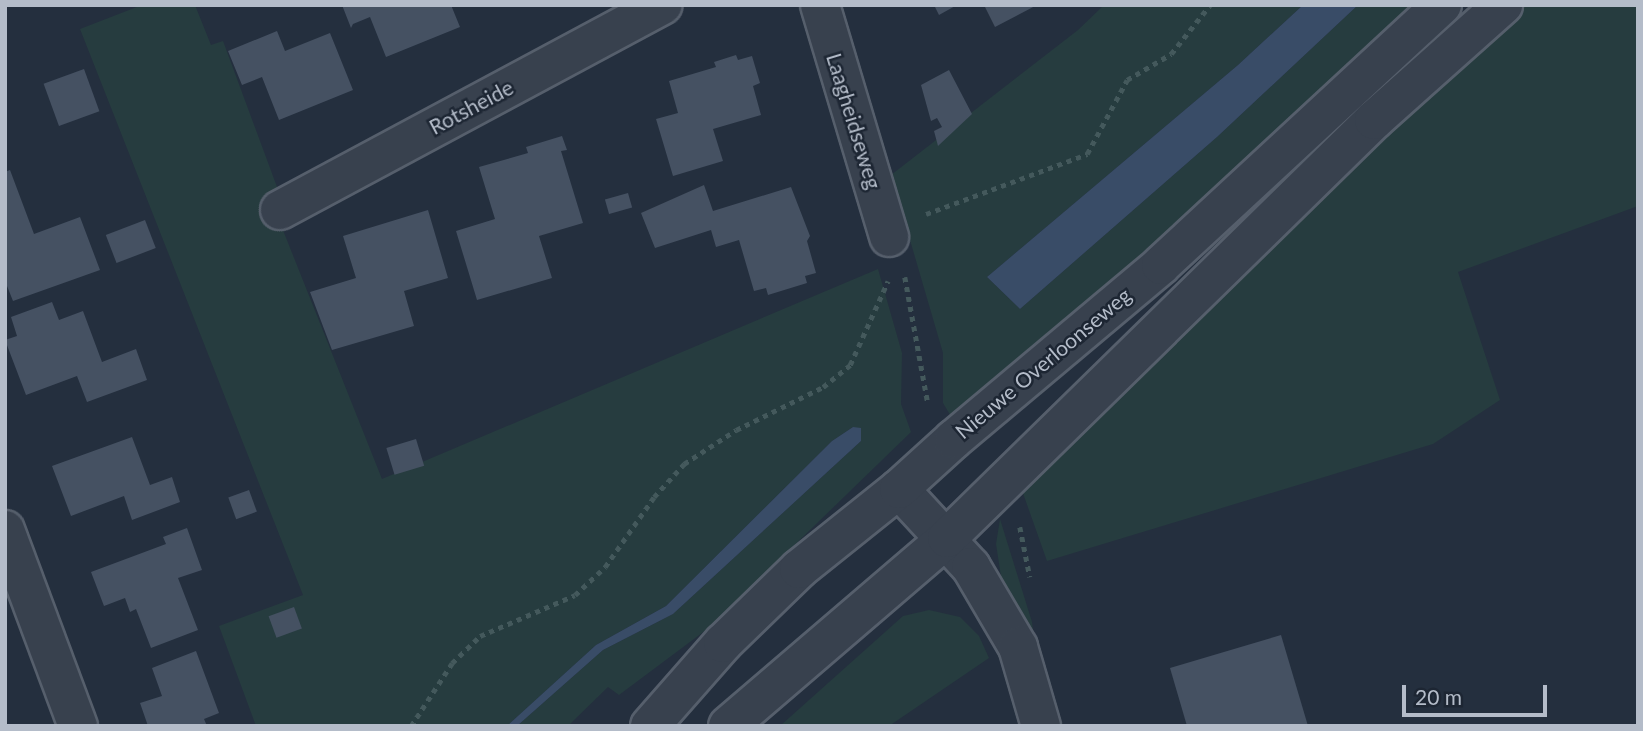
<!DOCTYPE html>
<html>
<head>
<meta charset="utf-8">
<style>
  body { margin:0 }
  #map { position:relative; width:1643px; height:731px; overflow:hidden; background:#242f3e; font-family:Lato,sans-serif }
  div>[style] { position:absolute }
  .green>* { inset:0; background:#263c3f }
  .water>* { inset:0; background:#394c67 }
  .building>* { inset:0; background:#455162; transform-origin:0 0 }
  .path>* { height:4.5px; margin-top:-2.25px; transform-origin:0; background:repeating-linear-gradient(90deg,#44595c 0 5px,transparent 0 10px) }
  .roads { filter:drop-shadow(2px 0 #565f6c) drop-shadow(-2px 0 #565f6c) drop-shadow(0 2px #565f6c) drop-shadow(0 -2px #565f6c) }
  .minor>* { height:38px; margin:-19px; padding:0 19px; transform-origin:19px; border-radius:19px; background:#38414e }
  .tertiary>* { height:38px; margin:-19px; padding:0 19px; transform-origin:19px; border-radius:19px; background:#38414e }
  span { translate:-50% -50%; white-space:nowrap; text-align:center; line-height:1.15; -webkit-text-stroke:5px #1d2633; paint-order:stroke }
  .street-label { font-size:21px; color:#b4bcc9 }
  .frame { position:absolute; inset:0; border:7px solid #b4bcc9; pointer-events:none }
  .scale { position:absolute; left:1402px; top:685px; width:145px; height:32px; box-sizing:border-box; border:4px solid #b4bcc9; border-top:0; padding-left:9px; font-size:21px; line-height:24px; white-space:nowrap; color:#b4bcc9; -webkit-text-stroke:5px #1d2633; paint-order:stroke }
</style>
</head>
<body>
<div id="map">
  <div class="green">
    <div style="clip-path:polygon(142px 5px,195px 5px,211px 45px,223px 41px,280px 195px,271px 200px,382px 479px,878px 269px,902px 353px,901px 404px,911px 432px,710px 627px,619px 695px,608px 687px,568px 726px,517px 726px,603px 650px,673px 614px,861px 441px,853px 427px,832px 441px,666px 606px,596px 645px,507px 726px,256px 726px,219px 626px,303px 595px,80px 29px)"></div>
    <div style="clip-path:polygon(1104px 5px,1303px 5px,1238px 65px,987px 277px,1020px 309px,1217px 137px,1358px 5px,1417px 5px,1154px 249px,952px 418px,943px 403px,943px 353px,891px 175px,1078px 30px)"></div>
    <div style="clip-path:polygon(1525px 5px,1638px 5px,1638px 206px,1458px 272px,1500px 400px,1433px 444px,1047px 561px,1019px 482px,1356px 161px)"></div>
    <div style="clip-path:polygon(1000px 519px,1032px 622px,1034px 638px,1002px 583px,996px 544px)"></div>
    <div style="clip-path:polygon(929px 610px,960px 617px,979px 636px,989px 658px,889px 726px,780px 726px,903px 616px)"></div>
  </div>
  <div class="water">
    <div style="clip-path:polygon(1303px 5px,1358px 5px,1217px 137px,1020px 309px,987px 277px,1238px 65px)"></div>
    <div style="clip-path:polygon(853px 427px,861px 428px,861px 441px,673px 614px,603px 650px,517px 726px,507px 726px,596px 645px,666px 606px,832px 441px)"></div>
  </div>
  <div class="building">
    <div style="clip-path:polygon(342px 5px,451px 5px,460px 27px,386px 57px,370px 17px,353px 24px,351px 28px)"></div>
    <div style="clip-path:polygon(934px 5px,957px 5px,939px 15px)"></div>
    <div style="clip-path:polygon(984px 5px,1037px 5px,995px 27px)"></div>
    <div style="clip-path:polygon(277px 31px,285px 51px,330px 33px,353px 90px,279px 120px,262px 77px,242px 85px,228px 51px)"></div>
    <div style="clip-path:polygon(736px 55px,738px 60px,752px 56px,760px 83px,753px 86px,761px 115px,713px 129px,723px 161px,673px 176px,656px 119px,678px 113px,669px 81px,716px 67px,714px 62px)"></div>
    <div style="left:84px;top:69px;width:45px;height:43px;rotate:70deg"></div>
    <div style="clip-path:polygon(949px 70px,972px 114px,938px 146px,934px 131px,942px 127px,937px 118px,931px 121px,921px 85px)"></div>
    <div style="clip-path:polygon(562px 136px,567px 150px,561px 151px,583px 223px,539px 236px,552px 278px,477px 300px,456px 231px,495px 219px,479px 167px,528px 153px,526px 147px)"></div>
    <div style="clip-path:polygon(10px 170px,34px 234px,80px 217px,100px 270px,13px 301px,5px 281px,5px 172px)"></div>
    <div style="clip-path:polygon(704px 185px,713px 211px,791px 187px,810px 236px,807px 241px,816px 273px,805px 276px,807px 283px,768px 295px,766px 288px,754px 291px,739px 240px,716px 247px,711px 230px,655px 248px,641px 213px)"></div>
    <div style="left:628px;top:193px;width:15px;height:24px;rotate:74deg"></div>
    <div style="clip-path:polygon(428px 210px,448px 278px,404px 291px,414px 326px,332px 350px,310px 292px,356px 278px,343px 236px)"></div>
    <div style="left:145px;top:220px;width:30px;height:42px;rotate:69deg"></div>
    <div style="clip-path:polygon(52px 302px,59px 320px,83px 311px,102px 362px,136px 349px,147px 380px,87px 402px,77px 376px,26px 395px,5px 340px,17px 336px,11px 317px)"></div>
    <div style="clip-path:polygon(132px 437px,150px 485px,172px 477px,180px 502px,132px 520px,124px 496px,71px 516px,52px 466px)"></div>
    <div style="left:416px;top:439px;width:28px;height:31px;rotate:73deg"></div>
    <div style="left:249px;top:490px;width:23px;height:22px;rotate:70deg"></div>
    <div style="clip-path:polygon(187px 528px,202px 570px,178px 578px,198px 630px,151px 648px,136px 609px,130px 612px,125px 598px,104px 606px,91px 572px,166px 544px,163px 537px)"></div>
    <div style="left:294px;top:607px;width:23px;height:27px;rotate:70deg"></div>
    <div style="clip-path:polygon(1281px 635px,1308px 726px,1187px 726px,1170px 668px)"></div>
    <div style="clip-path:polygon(196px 651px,219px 713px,204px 719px,207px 726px,148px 726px,140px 703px,162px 696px,152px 668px)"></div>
  </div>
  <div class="path">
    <div style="left:926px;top:214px;width:172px;rotate:-20.4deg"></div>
    <div style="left:1087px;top:154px;width:84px;rotate:-61.6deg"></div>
    <div style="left:1127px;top:80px;width:51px;rotate:-30.6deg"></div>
    <div style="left:1171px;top:54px;width:63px;rotate:-51.5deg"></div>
    <div style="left:905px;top:277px;width:128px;rotate:79.7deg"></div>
    <div style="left:1020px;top:527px;width:51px;rotate:78.7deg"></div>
    <div style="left:411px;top:726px;width:75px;rotate:-56.9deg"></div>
    <div style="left:452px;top:663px;width:39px;rotate:-44deg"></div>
    <div style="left:480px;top:636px;width:103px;rotate:-23.3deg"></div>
    <div style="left:575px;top:595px;width:41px;rotate:-43deg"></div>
    <div style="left:605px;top:567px;width:85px;rotate:-55deg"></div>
    <div style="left:654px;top:497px;width:45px;rotate:-47.7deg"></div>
    <div style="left:684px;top:464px;width:62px;rotate:-33.2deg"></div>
    <div style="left:736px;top:430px;width:97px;rotate:-26.3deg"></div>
    <div style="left:823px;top:387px;width:35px;rotate:-39deg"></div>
    <div style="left:850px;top:365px;width:92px;rotate:-65.7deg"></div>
  </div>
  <div class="roads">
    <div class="minor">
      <div style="left:820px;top:5px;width:242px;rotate:73.4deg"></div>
      <div style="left:280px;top:210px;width:434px;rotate:-28.2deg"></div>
      <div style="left:899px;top:489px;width:106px;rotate:47.3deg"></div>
      <div style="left:971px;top:567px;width:93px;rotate:59.6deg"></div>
      <div style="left:1018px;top:647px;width:82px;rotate:73.8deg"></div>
      <div style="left:5px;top:530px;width:209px;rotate:69.6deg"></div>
    </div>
    <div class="tertiary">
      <div style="left:650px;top:726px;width:111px;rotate:-48.7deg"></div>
      <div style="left:723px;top:643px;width:106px;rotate:-44.2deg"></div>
      <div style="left:799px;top:569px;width:128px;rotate:-38.7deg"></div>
      <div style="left:899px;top:489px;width:74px;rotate:-42.3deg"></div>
      <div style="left:954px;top:439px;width:270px;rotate:-40deg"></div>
      <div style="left:1161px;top:265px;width:383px;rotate:-42.8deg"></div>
      <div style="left:728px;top:726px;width:289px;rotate:-40.6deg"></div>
      <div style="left:947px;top:538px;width:598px;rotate:-44.39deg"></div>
      <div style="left:1374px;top:120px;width:173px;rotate:-41.7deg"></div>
    </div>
  </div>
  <div class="street-label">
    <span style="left:471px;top:107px;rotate:-28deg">Rotsheide</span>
    <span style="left:854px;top:121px;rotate:73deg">Laagheidseweg</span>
    <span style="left:1043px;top:363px;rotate:-40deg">Nieuwe Overloonseweg</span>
  </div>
  <div class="frame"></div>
  <div class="scale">20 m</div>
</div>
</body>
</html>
